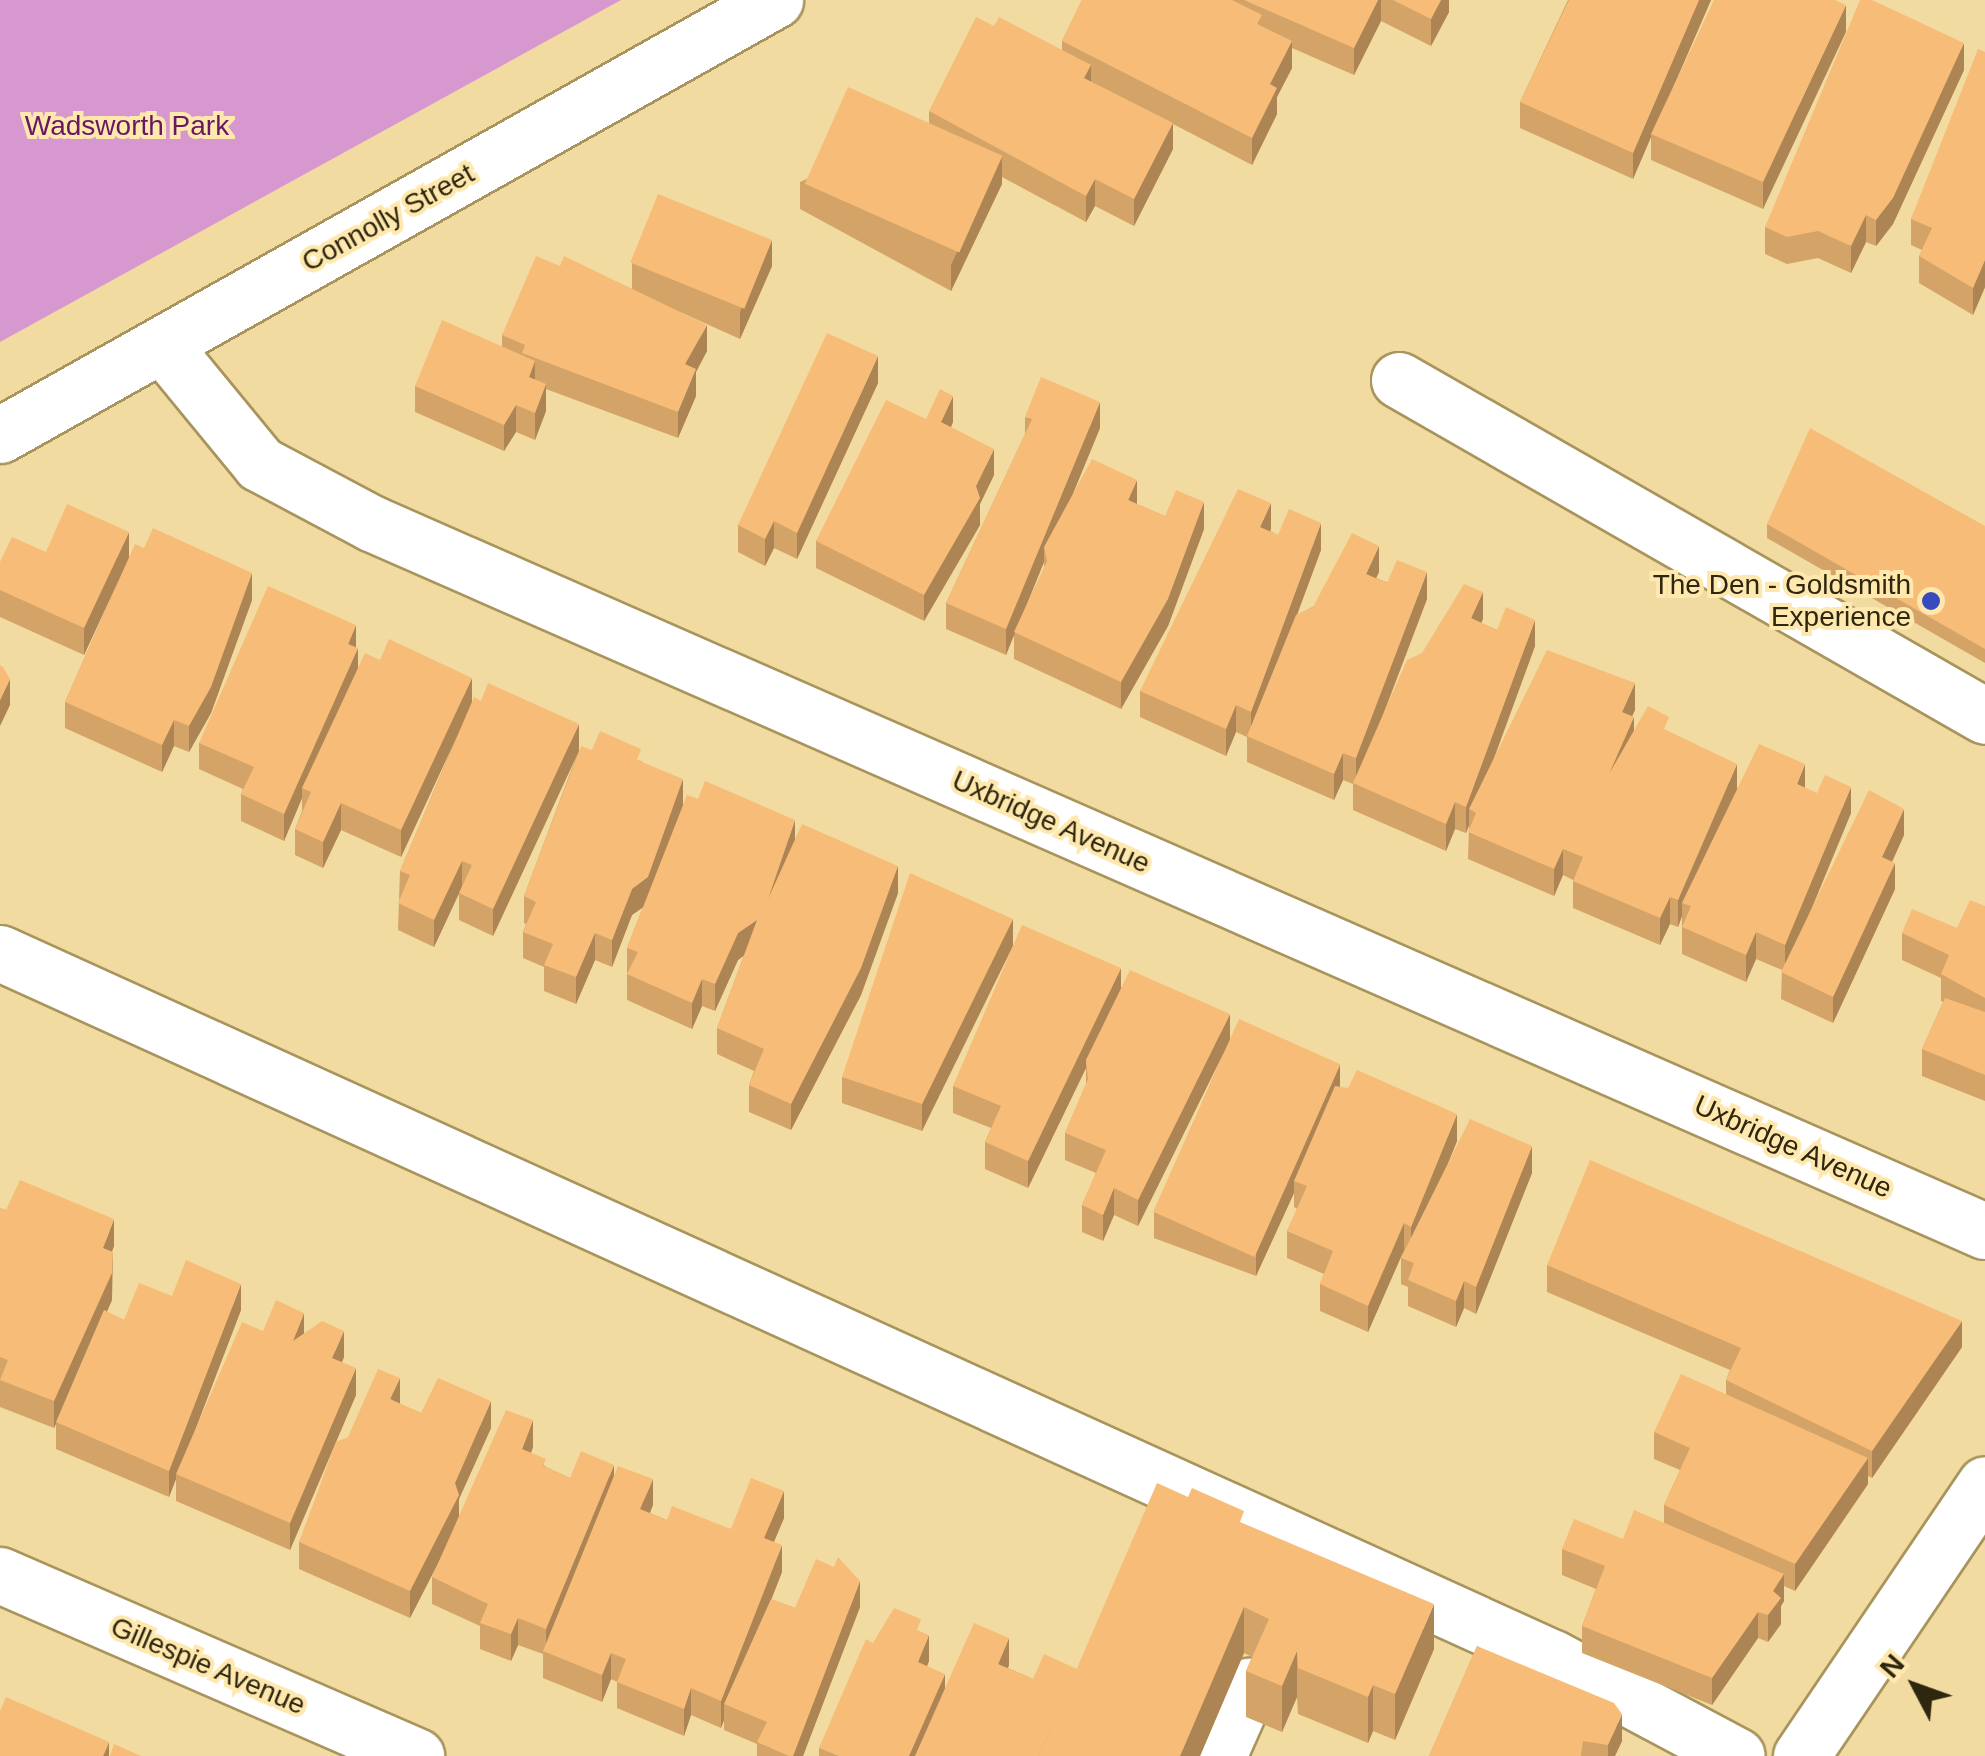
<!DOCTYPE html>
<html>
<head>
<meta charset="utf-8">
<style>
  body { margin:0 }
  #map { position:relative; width:1985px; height:1756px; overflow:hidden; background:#f1dba0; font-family:Arial,sans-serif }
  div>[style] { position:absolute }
  .green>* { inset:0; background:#d798d0 }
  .roads { filter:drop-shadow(2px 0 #a8945c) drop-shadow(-2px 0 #a8945c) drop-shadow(0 2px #a8945c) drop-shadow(0 -2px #a8945c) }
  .minor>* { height:55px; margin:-27.5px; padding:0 27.5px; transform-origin:27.5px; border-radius:27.5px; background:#fff }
  .wall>* { inset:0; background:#d4a367 }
  .shaded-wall>* { inset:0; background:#ad8454 }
  .building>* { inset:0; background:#f7bd78; transform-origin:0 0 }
  .dots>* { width:28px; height:28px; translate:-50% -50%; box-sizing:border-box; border:5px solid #fee8ad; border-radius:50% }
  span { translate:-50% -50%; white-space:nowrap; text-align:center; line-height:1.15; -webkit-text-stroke:8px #fee8ad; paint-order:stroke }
  .park-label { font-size:28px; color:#661962 }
  .street-label { font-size:28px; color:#2e260f }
  .poi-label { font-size:28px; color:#2e260f }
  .right { translate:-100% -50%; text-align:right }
  .north { position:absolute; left:1865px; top:1636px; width:100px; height:100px; -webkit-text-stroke:8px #fee8ad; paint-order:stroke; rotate:311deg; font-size:28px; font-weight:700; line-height:40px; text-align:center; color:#2e260f }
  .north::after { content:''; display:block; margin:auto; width:35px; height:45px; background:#2e260f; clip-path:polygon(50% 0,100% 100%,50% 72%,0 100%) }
</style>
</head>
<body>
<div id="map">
  <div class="green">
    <div style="clip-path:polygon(0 0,621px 0,0 342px)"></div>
  </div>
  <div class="roads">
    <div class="minor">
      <div style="left:164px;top:347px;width:151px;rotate:50.6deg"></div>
      <div style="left:260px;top:464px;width:126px;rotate:28deg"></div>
      <div style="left:371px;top:523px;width:1762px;rotate:23.69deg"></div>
      <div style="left:1399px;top:380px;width:675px;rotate:29.83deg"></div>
      <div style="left:0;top:435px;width:889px;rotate:-29.31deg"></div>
      <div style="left:0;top:953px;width:1706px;rotate:24.42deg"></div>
      <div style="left:1553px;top:1658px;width:208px;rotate:28deg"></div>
      <div style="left:0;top:1575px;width:454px;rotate:23.5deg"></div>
      <div style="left:1218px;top:1756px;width:77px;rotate:-66.1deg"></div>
      <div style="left:1801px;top:1756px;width:328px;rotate:-55.9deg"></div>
    </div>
  </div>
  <div class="wall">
    <div style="clip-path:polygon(1082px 0,1449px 0,1449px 12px,1431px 46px,1381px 21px,1354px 75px,1292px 48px,1292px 68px,1277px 97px,1277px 114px,1252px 165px,1173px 124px,1173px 149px,1134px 226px,1095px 206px,1086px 222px,1002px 177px,1002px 184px,951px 291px,800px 209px,800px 182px,929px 124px,929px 111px,994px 26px,1062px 50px,1062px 41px)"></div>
    <div style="clip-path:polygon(1568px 0,1711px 0,1673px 87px,1835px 0,1763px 209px,1651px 160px,1651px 137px,1633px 179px,1520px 128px,1520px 102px)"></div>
    <div style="clip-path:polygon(1985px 52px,1985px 287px,1973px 315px,1919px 283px,1919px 256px,1922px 250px,1911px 245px,1911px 219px)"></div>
    <div style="clip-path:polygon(1964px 70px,1893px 224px,1876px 246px,1866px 242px,1851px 273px,1818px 258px,1787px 264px,1765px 254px,1765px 227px)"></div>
    <div style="clip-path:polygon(632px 263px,772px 266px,740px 339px,680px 312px,707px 351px,696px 372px,696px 396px,678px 438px,546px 389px,546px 411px,535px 440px,516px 432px,504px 451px,415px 412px,415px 386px,502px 346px,502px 335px,560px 266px,632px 289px)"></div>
    <div style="clip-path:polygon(878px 383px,797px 559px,774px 548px,765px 566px,738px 552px,738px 525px)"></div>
    <div style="clip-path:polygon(evenodd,1025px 417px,1100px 428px,1073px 493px,1137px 504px,1165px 516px,1204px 529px,1168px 626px,1121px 709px,1014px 659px,1014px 634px,1006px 655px,946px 629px,946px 603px,1025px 434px,1025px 417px,1044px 562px,1044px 568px,1023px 614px,1044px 562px)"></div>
    <div style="clip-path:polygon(926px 419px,953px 422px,951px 427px,994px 475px,980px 504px,980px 525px,924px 621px,816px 568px,816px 541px)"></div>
    <div style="clip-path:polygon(1767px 524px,1985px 526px,1985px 663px,1767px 538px)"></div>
    <div style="clip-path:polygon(1271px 529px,1270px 531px,1278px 535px,1321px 550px,1297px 615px,1379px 572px,1376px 578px,1427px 599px,1381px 721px,1422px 653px,1483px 619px,1481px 623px,1535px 646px,1494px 759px,1635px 710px,1632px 716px,1634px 731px,1669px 732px,1737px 788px,1805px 788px,1851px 813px,1813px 906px,1904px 835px,1892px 862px,1895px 889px,1833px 1023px,1781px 999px,1782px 970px,1756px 959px,1746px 982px,1682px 954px,1682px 916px,1678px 927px,1670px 924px,1660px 945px,1573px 908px,1573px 880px,1563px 875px,1554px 896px,1468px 859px,1469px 825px,1466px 833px,1455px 829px,1446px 851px,1353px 810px,1353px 784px,1343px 780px,1334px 800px,1247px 762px,1247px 737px,1236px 732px,1226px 756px,1140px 717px,1140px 691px)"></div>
    <div style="clip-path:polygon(46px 552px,129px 558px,252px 600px,211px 713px,189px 752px,174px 746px,162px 772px,65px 728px,65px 702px,125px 566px,84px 655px,0 617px,0 562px)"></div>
    <div style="clip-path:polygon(356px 647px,358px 669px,472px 701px,579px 751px,592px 750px,641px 761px,683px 804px,795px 840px,898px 893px,861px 995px,791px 1130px,749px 1112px,749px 1085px,754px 1071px,717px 1054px,717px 1028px,744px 955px,738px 960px,715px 1011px,702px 1006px,692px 1029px,627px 1000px,627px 948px,643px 907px,632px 915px,612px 967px,595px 960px,576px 1004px,544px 991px,544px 967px,523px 958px,523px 932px,526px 924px,524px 923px,524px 896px,578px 752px,493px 936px,459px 920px,459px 893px,462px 887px,434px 947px,398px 930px,400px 871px,456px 738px,401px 857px,341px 830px,323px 868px,295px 855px,295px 829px,302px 811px,302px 798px,284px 841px,241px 821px,241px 794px,243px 789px,199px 769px,199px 743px)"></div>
    <div style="clip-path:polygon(1985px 906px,1985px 1101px,1922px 1076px,1922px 1049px,1943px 1002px,1941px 1001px,1941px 978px,1902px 960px,1902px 933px,1957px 928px)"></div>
    <div style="clip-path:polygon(1013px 919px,922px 1131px,842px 1103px,842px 1077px)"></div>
    <div style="clip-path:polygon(1121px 987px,1230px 1039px,1340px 1087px,1457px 1141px,1448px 1164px,1532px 1173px,1476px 1314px,1464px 1308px,1456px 1327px,1408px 1306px,1408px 1287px,1401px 1284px,1401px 1258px,1404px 1250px,1368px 1332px,1320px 1311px,1320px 1284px,1324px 1274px,1287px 1258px,1287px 1231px,1297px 1209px,1294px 1207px,1294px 1193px,1256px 1276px,1154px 1238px,1154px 1212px,1226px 1048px,1138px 1226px,1114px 1215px,1103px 1241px,1082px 1232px,1082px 1205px,1096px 1173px,1065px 1160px,1065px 1133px,1086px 1084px,1086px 1068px,1028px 1188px,985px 1169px,985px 1142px,991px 1128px,953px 1113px,953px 1086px)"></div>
    <div style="clip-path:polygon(0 1208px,114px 1246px,112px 1252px,112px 1300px,107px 1312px,124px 1320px,172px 1296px,241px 1310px,192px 1438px,263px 1331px,304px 1333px,344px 1357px,342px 1362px,356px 1395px,290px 1550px,176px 1501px,176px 1479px,169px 1497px,56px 1449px,56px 1424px,54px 1428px,0 1407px)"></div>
    <div style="clip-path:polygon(1547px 1265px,1962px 1347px,1872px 1478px,1868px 1476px,1868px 1484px,1795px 1591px,1784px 1586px,1784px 1601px,1781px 1606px,1781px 1624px,1768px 1642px,1758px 1638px,1712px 1705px,1582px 1653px,1582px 1626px,1596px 1589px,1562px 1575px,1562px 1549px,1623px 1539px,1664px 1523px,1664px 1505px,1680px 1470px,1654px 1459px,1654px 1432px,1726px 1394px,1726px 1380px,1730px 1370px,1547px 1292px)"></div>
    <div style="clip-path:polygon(400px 1404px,421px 1413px,491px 1428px,459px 1499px,459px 1516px,533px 1447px,531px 1453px,546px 1467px,570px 1478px,614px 1476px,653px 1505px,650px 1513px,667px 1520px,731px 1529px,784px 1518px,774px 1542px,782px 1572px,771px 1599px,795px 1608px,860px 1607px,803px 1756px,757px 1756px,757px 1744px,724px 1730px,724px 1720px,721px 1728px,691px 1715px,684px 1736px,617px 1708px,617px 1682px,611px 1679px,602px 1702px,543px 1678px,543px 1654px,518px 1645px,511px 1661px,480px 1649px,480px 1626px,432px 1604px,432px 1577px,442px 1556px,410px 1618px,299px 1569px,299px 1542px,348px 1437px)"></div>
    <div style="clip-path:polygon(1244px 1524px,1434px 1649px,1395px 1740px,1373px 1731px,1368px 1743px,1298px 1714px,1297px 1697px,1282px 1732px,1246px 1717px,1246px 1671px,1252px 1657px,1244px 1653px,1200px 1756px,819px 1756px,819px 1748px,873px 1643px,921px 1632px,929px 1661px,927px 1666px,945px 1689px,1009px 1665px,1008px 1668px,1033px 1679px,1077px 1669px)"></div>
    <div style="clip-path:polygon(1477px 1646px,1622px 1741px,1615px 1756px,1429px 1756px)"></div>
  </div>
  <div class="shaded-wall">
    <div style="clip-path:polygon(1378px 0,1381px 0,1381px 21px,1354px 75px,1354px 48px)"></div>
    <div style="clip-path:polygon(1441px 0,1449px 0,1449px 12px,1431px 46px,1431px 19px)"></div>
    <div style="clip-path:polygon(1699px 0,1711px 0,1653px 134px,1651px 134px,1651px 137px,1633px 179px,1633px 153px)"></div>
    <div style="clip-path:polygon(1846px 5px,1846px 32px,1763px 209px,1763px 182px)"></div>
    <div style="clip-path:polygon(1292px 41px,1292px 68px,1277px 97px,1277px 114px,1252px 165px,1252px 138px,1270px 84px)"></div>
    <div style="clip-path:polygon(1964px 43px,1964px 70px,1893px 224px,1876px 246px,1876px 220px)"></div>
    <div style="clip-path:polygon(1091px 65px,1091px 91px,1084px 78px)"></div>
    <div style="clip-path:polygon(1173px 123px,1173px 149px,1134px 226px,1134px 199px)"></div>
    <div style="clip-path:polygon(1002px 157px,1002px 184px,951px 291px,951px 265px)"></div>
    <div style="clip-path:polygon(1095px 179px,1095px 206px,1086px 222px,1086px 196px)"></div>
    <div style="clip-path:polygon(1866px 215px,1866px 242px,1851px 273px,1851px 246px)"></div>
    <div style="clip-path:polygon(772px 240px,772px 266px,740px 339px,740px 312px)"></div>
    <div style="clip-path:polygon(1985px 260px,1985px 287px,1973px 315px,1973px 288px)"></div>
    <div style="clip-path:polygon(707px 325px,707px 351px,696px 372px,696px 396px,678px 438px,678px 412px,685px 364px)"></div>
    <div style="clip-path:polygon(878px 356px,878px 383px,797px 559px,797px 533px)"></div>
    <div style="clip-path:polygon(535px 361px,535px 388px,529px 377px)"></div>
    <div style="clip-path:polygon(546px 384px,546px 411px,535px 440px,535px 413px)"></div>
    <div style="clip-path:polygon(953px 396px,953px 422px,941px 449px,941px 422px)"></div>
    <div style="clip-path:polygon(1100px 402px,1100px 428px,1047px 557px,1044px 547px,1044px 562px,1006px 655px,1006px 629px)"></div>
    <div style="clip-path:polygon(516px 405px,516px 432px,504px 451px,504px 425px)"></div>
    <div style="clip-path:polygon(994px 449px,994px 475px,980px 504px,980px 525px,924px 621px,924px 595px)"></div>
    <div style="clip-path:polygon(1137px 480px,1137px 506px,1128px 500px)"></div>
    <div style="clip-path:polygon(1204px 502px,1204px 529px,1168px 626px,1121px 709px,1121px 682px)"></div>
    <div style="clip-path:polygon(1271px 503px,1271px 529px,1260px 554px,1260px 527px)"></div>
    <div style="clip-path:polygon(774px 521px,774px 548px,765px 566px,765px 539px)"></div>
    <div style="clip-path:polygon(1321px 523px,1321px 550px,1251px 738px,1251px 712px)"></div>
    <div style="clip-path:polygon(129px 532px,129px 558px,84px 655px,84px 628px)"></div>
    <div style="clip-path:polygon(1379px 546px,1379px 572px,1366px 600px,1366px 574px)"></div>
    <div style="clip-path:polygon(1427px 572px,1427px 599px,1356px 785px,1356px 758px)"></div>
    <div style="clip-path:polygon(252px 573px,252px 600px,211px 713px,189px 752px,189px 726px)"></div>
    <div style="clip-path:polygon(1483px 592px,1483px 619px,1471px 645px,1471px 618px)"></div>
    <div style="clip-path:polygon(1535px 620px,1535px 646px,1474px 812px,1469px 809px,1469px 825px,1466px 833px,1466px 807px)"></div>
    <div style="clip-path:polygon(356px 625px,356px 651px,348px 644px)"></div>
    <div style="clip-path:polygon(358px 648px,358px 674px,302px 788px,302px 798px,284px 841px,284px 814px)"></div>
    <div style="clip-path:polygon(472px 678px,472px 704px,401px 857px,401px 830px)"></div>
    <div style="clip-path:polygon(10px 679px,10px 705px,0 726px,0 700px)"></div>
    <div style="clip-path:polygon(1635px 683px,1635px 710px,1622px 738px,1622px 712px)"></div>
    <div style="clip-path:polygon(1236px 705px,1236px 732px,1226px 756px,1226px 729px)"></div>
    <div style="clip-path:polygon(1634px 717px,1634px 743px,1609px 774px)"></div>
    <div style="clip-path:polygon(174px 720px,174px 746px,162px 772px,162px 745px)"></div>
    <div style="clip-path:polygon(579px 724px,579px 751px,493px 936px,493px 909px)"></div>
    <div style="clip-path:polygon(1343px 753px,1343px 780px,1334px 800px,1334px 774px)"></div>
    <div style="clip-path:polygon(1737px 764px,1737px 791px,1682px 903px,1682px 916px,1678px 927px,1678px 900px)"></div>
    <div style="clip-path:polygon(1805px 764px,1805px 790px,1797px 784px)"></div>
    <div style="clip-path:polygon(683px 779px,683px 806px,648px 904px,632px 915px,612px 967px,612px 940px,632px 889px)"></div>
    <div style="clip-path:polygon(1851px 787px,1851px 813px,1785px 972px,1785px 945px)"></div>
    <div style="clip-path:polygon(1455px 802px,1455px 829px,1446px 851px,1446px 824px)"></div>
    <div style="clip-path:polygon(341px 803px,341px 830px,323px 868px,323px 842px)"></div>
    <div style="clip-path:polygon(1904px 809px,1904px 835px,1882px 884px,1882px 857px)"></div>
    <div style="clip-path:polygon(795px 820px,795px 847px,768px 899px)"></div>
    <div style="clip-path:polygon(1563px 849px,1563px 875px,1554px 896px,1554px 869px)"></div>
    <div style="clip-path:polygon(462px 861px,462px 887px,434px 947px,434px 920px)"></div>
    <div style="clip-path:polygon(1895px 863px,1895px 889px,1833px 1023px,1833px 997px)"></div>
    <div style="clip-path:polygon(898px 866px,898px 893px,861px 995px,791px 1130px,791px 1104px)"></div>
    <div style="clip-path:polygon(1670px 897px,1670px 924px,1660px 945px,1660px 918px)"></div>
    <div style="clip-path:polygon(1013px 919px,1013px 946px,922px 1131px,922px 1104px)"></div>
    <div style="clip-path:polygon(757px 920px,757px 946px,738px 960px,715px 1011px,715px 984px,738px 933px)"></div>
    <div style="clip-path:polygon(1756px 932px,1756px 959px,1746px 982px,1746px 955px)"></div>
    <div style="clip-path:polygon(595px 933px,595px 960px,576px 1004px,576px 977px)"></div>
    <div style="clip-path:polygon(1121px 968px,1121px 994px,1086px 1060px,1086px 1068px,1028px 1188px,1028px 1161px)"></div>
    <div style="clip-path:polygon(702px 979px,702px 1006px,692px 1029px,692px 1003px)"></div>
    <div style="clip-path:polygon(1230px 1014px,1230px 1040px,1138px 1226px,1138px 1200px)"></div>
    <div style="clip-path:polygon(1340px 1064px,1340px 1090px,1294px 1181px,1294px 1193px,1256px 1276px,1256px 1249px)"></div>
    <div style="clip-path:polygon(1457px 1114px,1457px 1141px,1411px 1253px,1411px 1227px)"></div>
    <div style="clip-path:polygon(1532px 1146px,1532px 1173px,1476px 1314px,1476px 1287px)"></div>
    <div style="clip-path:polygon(1114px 1188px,1114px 1215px,1103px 1241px,1103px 1215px)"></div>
    <div style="clip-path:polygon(114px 1219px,114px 1246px,103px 1274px,103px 1248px)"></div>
    <div style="clip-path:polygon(1404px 1223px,1404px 1250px,1368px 1332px,1368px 1306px)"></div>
    <div style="clip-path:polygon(113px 1252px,112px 1300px,54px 1428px,54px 1401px)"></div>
    <div style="clip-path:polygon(1464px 1281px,1464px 1308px,1456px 1327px,1456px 1301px)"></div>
    <div style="clip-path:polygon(241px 1284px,241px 1310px,178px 1475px,176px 1474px,176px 1479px,169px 1497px,169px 1471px)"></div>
    <div style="clip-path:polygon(304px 1313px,304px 1340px,293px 1341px)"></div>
    <div style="clip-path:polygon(1962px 1321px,1962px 1347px,1872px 1478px,1872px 1451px)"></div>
    <div style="clip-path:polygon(344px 1331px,344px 1357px,332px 1384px,332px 1358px)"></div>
    <div style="clip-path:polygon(356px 1368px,356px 1395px,290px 1550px,290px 1523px)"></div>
    <div style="clip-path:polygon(400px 1378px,400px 1405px,390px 1399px)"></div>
    <div style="clip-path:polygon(491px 1401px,491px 1428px,459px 1499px,459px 1522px,410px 1618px,410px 1591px,455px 1483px)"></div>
    <div style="clip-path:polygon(533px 1420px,533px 1447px,522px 1476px,522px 1449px)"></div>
    <div style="clip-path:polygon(1868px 1458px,1868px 1484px,1795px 1591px,1795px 1564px)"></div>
    <div style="clip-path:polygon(614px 1465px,614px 1491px,546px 1652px,546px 1629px)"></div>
    <div style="clip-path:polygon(653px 1479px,653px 1505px,640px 1536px,640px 1509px)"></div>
    <div style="clip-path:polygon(784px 1491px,784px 1518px,764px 1565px,764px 1538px)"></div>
    <div style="clip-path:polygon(782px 1545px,782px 1572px,730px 1706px,724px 1704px,724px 1720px,721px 1728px,721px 1701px)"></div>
    <div style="clip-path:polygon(1784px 1574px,1784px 1601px,1781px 1606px,1781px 1624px,1768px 1642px,1768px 1615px,1773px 1591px)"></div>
    <div style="clip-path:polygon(860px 1581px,860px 1607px,803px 1756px,793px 1756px)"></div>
    <div style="clip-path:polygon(1434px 1604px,1434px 1649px,1395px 1740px,1395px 1694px)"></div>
    <div style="clip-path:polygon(1244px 1607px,1244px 1653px,1200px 1756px,1180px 1756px)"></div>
    <div style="clip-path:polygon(1758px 1612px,1758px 1638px,1712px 1705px,1712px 1678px)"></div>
    <div style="clip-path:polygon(518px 1618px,518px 1645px,511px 1661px,511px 1634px)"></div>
    <div style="clip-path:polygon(929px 1635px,929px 1661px,918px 1689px,918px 1662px)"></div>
    <div style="clip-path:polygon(1009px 1638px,1009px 1665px,998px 1690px,998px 1664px)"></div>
    <div style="clip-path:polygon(1297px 1651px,1297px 1697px,1282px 1732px,1282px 1686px)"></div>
    <div style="clip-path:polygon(611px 1653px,611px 1679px,602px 1702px,602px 1675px)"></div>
    <div style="clip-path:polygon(945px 1674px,945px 1701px,921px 1756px,909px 1756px)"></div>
    <div style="clip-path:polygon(1373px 1685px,1373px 1731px,1368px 1743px,1368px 1697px)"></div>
    <div style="clip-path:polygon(691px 1688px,691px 1715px,684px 1736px,684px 1709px)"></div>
    <div style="clip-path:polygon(1622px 1714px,1622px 1741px,1615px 1756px,1608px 1756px,1608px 1745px)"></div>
    <div style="clip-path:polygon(109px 1742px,109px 1756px,103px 1756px)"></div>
  </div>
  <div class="building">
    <div style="clip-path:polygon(1082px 0,1232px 0,1262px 15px,1257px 24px,1292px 41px,1270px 84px,1277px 88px,1252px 138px,1062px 41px)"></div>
    <div style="clip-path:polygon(1244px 0,1378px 0,1354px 48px)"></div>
    <div style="clip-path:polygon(1393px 0,1441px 0,1431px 19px)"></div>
    <div style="clip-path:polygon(1569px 0,1699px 0,1633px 153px,1520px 102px)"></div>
    <div style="clip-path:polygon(1714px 0,1835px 0,1846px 5px,1763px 182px,1651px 134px)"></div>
    <div style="clip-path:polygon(1860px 0,1872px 0,1964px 43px,1893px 198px,1876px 220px,1866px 215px,1851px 246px,1818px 231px,1787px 237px,1765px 227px)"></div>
    <div style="clip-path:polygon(976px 17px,994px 26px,999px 17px,1091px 65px,1084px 78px,1173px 123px,1134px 199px,1095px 179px,1086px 196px,929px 111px)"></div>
    <div style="clip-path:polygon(1978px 49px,1985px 52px,1985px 260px,1973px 288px,1919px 256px,1932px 228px,1911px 219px)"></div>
    <div style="left:848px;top:87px;width:169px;height:106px;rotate:24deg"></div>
    <div style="left:658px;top:194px;width:123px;height:74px;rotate:22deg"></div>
    <div style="clip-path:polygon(536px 256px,560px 266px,564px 256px,707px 325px,685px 364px,696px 369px,678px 412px,522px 353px,525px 345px,502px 335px)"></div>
    <div style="clip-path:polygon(442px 320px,535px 361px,529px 377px,546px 384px,535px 413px,516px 405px,504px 425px,415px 386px)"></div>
    <div style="clip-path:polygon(827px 333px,878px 356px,797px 533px,774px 521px,765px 539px,738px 525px)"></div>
    <div style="clip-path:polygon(1041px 377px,1100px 402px,1006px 629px,946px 603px,1032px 419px,1025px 417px)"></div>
    <div style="clip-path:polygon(940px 389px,953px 396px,941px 422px,994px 449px,976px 486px,980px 498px,924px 595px,816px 541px,886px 400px,926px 419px)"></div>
    <div style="clip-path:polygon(1810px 428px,1985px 526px,1985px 649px,1767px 524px)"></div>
    <div style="clip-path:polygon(1092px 459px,1137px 480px,1128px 500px,1165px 516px,1176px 490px,1204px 502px,1168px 599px,1121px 682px,1014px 632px,1047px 561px,1044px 547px)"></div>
    <div style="clip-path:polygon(1238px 489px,1271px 503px,1260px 527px,1278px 535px,1289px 509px,1321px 523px,1251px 712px,1236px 705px,1226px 729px,1140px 691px)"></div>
    <div style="clip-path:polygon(67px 504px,129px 532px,84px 628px,0 590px,0 562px,12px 537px,46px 552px)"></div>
    <div style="clip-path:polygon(153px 528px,252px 573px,211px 687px,189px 726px,174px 720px,162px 745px,65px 702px,135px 544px,144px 548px)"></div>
    <div style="clip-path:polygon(1352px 533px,1379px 546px,1366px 574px,1387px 583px,1397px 560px,1427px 572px,1356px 758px,1343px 753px,1334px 774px,1247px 736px,1296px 615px,1313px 607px)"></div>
    <div style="clip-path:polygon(1464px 584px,1483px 592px,1471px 618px,1497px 630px,1506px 607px,1535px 620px,1466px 807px,1455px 802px,1446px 824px,1353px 783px,1407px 660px,1422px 653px)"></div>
    <div style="clip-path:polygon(268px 586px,356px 625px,348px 644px,358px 648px,284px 814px,241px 794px,254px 767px,199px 743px)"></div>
    <div style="clip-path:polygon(389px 639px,472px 678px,401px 830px,341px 803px,323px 842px,295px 829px,311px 792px,302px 788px,365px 653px,380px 660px)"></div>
    <div style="clip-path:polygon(1547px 650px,1635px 683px,1622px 712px,1634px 717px,1609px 774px,1648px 706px,1669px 717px,1664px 729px,1737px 764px,1678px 900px,1670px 897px,1660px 918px,1573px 881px,1583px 857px,1563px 849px,1554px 869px,1468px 832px,1476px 813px,1469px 809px)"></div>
    <div style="clip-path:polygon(0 665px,3px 667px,10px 679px,0 700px)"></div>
    <div style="clip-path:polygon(488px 683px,579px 724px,493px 909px,459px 893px,472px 865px,462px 861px,434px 920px,398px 903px,410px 875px,400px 871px,474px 697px,481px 701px)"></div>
    <div style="clip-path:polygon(600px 731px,641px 749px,637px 760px,683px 779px,648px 877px,632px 889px,612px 940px,595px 933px,576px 977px,544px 965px,553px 944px,523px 932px,536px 902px,524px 896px,581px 746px,592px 750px)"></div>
    <div style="clip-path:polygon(1759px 744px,1805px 764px,1797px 784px,1817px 793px,1825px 775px,1851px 787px,1785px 945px,1756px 932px,1746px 955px,1682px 927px,1691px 906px,1682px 903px)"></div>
    <div style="clip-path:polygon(705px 781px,795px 820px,768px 899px,802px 824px,898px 866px,861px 968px,791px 1104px,749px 1085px,764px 1049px,717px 1028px,757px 920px,738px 933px,715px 984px,702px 979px,692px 1003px,627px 974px,638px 952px,627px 948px,687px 795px,698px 799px)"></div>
    <div style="clip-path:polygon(1869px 790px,1904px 809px,1882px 857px,1895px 863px,1833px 997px,1781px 972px)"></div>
    <div style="clip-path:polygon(910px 873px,1013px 919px,922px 1104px,842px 1077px)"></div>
    <div style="clip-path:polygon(1970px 900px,1985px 906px,1985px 998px,1941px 974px,1949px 955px,1902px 933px,1912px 909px,1957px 928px)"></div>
    <div style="clip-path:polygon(1022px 925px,1121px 968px,1028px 1161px,985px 1142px,1001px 1106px,953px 1086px)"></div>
    <div style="clip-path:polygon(1130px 970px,1230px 1014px,1138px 1200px,1114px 1188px,1103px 1215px,1082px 1205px,1106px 1150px,1065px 1133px,1088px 1079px,1086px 1060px)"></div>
    <div style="clip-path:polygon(1945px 998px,1985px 1012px,1985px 1075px,1922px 1049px)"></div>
    <div style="left:1239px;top:1019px;width:111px;height:211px;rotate:24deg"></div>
    <div style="clip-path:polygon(1357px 1070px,1457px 1114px,1411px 1227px,1404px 1223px,1368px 1306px,1320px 1284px,1333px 1251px,1287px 1231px,1307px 1186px,1294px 1181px,1335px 1086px,1348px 1088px)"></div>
    <div style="clip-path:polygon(1470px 1119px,1532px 1146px,1476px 1287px,1464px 1281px,1456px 1301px,1408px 1280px,1414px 1263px,1401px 1258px)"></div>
    <div style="clip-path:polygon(1590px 1160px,1962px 1321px,1872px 1451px,1726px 1380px,1741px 1348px,1547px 1265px)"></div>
    <div style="clip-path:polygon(20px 1180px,114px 1219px,103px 1248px,113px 1252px,112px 1273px,54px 1401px,0 1380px,8px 1360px,0 1357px,0 1208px,6px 1210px)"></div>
    <div style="clip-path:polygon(186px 1260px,241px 1284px,169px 1471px,56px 1422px,104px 1310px,124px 1320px,139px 1283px,172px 1296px)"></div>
    <div style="clip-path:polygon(276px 1300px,304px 1313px,293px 1341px,322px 1321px,344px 1331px,332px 1358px,356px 1368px,290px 1523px,176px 1474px,242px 1322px,263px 1331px)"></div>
    <div style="clip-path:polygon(378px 1369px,400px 1378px,390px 1399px,421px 1413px,438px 1378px,491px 1401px,455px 1483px,459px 1495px,410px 1591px,299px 1542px,336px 1442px,348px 1437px)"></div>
    <div style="clip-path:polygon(1681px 1374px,1868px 1458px,1795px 1564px,1664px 1505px,1690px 1448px,1654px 1432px)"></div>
    <div style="clip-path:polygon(506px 1410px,533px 1420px,522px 1449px,546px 1459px,543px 1466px,570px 1478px,581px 1451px,614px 1465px,546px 1629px,518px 1618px,511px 1634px,480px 1623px,488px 1604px,432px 1577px)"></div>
    <div style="clip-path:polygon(618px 1466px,653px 1479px,640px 1509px,667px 1520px,672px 1506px,731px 1529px,751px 1478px,784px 1491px,764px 1538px,782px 1545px,721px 1701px,691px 1688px,684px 1709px,617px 1682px,626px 1659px,611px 1653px,602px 1675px,543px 1651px)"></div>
    <div style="clip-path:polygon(1157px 1483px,1188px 1497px,1192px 1488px,1244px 1511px,1240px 1522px,1434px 1604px,1395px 1694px,1373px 1685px,1368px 1697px,1298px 1668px,1297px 1651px,1282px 1686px,1246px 1671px,1269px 1619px,1244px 1607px,1180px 1756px,1039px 1756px)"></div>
    <div style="clip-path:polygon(1634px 1510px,1784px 1574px,1773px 1591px,1781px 1598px,1768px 1615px,1758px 1612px,1712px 1678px,1582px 1626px,1605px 1566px,1562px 1549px,1574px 1519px,1623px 1539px)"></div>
    <div style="clip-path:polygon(838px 1557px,860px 1581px,793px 1756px,789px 1756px,757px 1742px,767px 1722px,724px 1704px,771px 1599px,795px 1608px,816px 1559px,834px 1567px)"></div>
    <div style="clip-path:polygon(894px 1608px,921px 1619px,917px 1630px,929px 1635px,918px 1662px,945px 1674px,909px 1756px,839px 1756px,819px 1748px,866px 1639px,873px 1643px)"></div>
    <div style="clip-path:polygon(974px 1623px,1009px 1638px,998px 1664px,1033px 1679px,1044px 1654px,1077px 1669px,1039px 1756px,915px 1756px)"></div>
    <div style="clip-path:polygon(1477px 1646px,1614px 1703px,1622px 1714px,1608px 1745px,1583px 1741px,1581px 1756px,1429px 1756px)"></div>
    <div style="clip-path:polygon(6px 1697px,109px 1742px,103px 1756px,0 1756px,0 1711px)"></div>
    <div style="clip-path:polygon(114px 1744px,141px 1756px,110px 1756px)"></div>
  </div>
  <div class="dots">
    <div style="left:1931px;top:601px;background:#374bbd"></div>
  </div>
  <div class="park-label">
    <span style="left:127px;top:126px">Wadsworth Park</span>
  </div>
  <div class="street-label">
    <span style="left:388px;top:218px;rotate:-29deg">Connolly Street</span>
    <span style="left:1051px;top:822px;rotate:24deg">Uxbridge Avenue</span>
    <span style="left:1793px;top:1147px;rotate:24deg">Uxbridge Avenue</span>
    <span style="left:208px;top:1666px;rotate:23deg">Gillespie Avenue</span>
  </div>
  <div class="poi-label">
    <span class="right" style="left:1911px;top:601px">The Den - Goldsmith<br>Experience</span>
  </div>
  <div class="north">N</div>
</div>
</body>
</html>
